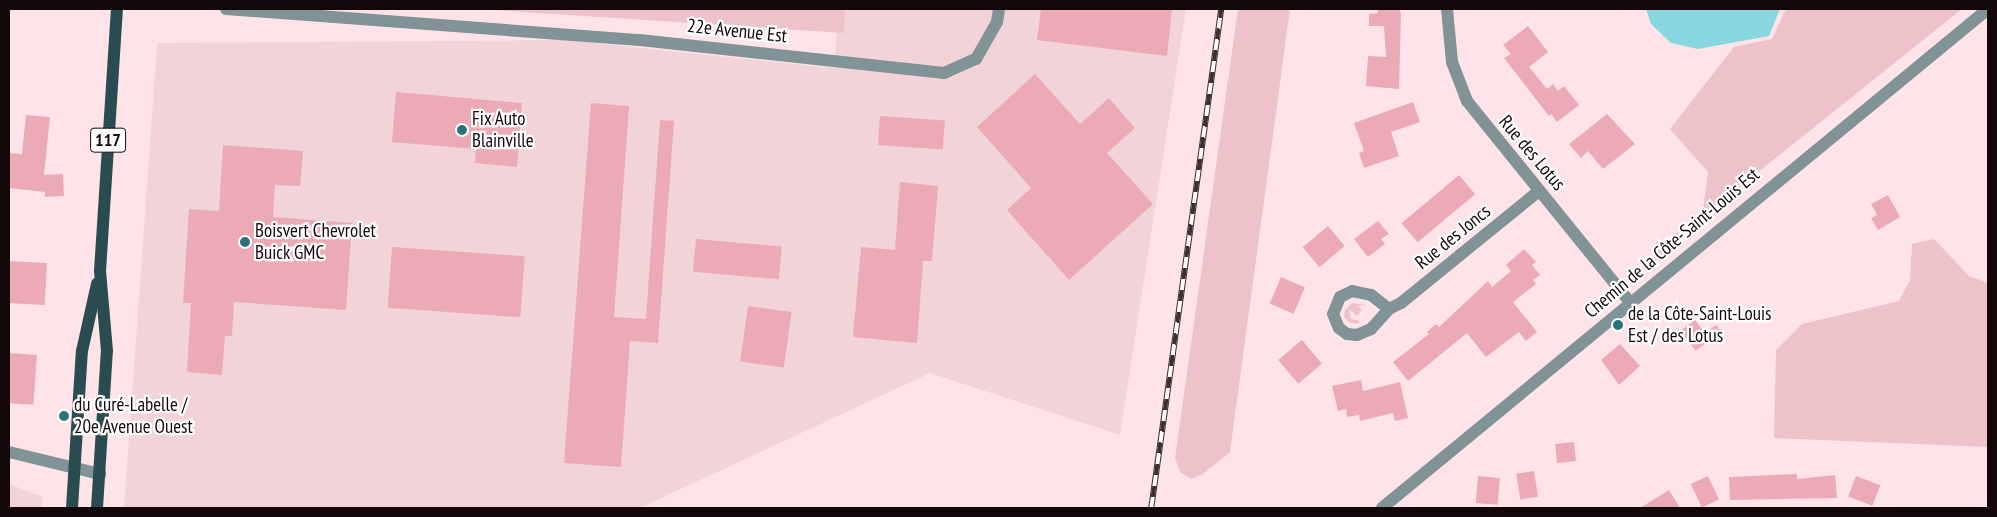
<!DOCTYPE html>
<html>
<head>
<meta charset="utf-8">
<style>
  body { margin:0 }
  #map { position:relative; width:1997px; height:517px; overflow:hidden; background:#fee4e8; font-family:"PT Sans Narrow",sans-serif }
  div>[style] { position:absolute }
  .built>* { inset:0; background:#f1d3d8 }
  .green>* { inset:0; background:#edc2c9 }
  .water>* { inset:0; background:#87d6e0 }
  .building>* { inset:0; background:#ecaab6; transform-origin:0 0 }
  .minor>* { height:12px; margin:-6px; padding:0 6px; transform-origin:6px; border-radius:6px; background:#819396 }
  .tertiary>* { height:12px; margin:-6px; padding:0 6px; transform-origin:6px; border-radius:6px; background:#819396 }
  .primary>* { height:12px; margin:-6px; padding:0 6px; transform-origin:6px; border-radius:6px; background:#2a4c51 }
  .rail>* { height:5.5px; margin-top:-2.75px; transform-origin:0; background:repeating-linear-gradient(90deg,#fff 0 11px,#3e2e31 0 22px); box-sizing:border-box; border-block:1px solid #3e2e31 }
  .dots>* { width:14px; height:14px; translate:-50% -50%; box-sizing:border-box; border:2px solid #fff; border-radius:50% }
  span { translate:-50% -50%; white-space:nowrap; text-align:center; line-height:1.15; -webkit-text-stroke:4.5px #fff; paint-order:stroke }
  .shield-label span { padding:1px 4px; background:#fff; border:1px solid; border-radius:4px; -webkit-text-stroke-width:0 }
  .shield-label { font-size:18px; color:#14070a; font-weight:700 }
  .street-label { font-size:19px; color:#14070a }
  .poi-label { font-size:19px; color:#14070a }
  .left { translate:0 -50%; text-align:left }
  .frame { position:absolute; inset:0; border:10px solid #14070a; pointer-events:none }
</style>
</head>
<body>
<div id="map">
  <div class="built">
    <div style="clip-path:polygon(839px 9px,1186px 9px,1120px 435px,930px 373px,640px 508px,124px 508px,157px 43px,565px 40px,834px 68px)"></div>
    <div style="clip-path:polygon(9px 484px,43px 497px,42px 508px,9px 508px)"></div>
  </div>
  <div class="green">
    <div style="clip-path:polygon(478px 9px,845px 9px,844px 33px)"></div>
    <div style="clip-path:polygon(1238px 9px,1290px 9px,1230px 452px,1203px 474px,1191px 479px,1180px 472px,1175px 458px)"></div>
    <div style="clip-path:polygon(1786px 9px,1962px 9px,1702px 217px,1708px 172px,1670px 129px,1734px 47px,1772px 39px)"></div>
    <div style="clip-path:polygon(1678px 232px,1683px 239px,1651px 265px,1659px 245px)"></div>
    <div style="clip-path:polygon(1934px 239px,1969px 276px,1988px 283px,1988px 447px,1774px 438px,1776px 350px,1802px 324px,1899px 301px,1910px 280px,1912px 244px)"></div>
    <div style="clip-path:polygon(1352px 303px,1367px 305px,1358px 306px,1362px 310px,1357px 316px,1349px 309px,1351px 319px,1360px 321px,1357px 324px,1349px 322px,1344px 317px,1345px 310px)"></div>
  </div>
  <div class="water">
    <div style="clip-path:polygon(1646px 9px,1780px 9px,1769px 36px,1698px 49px,1671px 43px,1651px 24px)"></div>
  </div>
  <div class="building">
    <div style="clip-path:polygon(1041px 9px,1172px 9px,1167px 56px,1037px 40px)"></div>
    <div style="clip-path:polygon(1378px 9px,1399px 9px,1401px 14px,1399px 89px,1366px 86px,1368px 56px,1386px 57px,1384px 26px,1369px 26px,1369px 14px,1378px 13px)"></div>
    <div style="clip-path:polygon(1528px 26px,1548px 52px,1529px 67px,1547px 89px,1553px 84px,1558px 91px,1564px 86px,1579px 105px,1557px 122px,1551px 114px,1549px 116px,1504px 58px,1511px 54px,1503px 45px)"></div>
    <div style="clip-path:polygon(1035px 74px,1080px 124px,1109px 98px,1135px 128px,1107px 153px,1153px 204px,1069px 280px,1007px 210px,1031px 188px,977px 127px)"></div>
    <div style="clip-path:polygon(396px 92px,522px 103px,517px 167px,475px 163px,476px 149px,392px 142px)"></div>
    <div style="clip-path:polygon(1413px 102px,1420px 122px,1391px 132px,1399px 156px,1364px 168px,1359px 153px,1364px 151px,1354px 123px)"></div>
    <div style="clip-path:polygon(591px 103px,629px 106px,614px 317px,646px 319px,660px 120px,674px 121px,658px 343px,630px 341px,621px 467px,564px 463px)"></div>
    <div style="clip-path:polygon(1607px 114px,1635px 144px,1603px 169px,1588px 151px,1581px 158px,1569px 144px)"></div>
    <div style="clip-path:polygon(26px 115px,50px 117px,44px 175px,63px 174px,64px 196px,45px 197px,45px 192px,9px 188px,9px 153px,22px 154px)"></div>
    <div style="left:880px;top:116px;width:65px;height:29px;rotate:4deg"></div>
    <div style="clip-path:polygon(223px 145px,303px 151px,300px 186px,275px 185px,273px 217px,352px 223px,346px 310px,234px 302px,232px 336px,225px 336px,222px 375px,187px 372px,191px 303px,183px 303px,189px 209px,219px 211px)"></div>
    <div style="left:1459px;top:175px;width:25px;height:75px;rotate:50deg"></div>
    <div style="clip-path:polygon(900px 182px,938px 186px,932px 261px,923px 261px,917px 343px,853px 337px,861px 247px,895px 250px)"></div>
    <div style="clip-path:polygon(1888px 195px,1900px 217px,1878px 230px,1871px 218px,1877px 215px,1871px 204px)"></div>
    <div style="clip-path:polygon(1378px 221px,1389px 234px,1381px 239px,1385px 244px,1368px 257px,1354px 239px)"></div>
    <div style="left:1328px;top:226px;width:26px;height:33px;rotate:50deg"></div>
    <div style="left:696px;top:239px;width:86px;height:33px;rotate:5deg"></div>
    <div style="left:392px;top:247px;width:133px;height:61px;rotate:4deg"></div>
    <div style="clip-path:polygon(1524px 249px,1536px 262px,1532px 265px,1540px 275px,1533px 280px,1536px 284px,1513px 302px,1537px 332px,1526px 341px,1519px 332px,1486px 357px,1467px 333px,1408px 381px,1393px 362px,1429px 334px,1427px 332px,1436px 324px,1439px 327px,1488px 281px,1492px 287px,1511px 271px,1506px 265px)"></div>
    <div style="left:9px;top:261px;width:38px;height:42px;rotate:3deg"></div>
    <div style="left:1281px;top:277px;width:26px;height:29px;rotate:23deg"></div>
    <div style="left:748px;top:306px;width:44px;height:56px;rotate:8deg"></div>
    <div style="left:1695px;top:320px;width:25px;height:18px;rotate:53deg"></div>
    <div style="left:1716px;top:325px;width:14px;height:14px;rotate:54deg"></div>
    <div style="left:1302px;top:340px;width:31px;height:31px;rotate:50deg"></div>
    <div style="clip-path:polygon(1620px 344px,1640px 366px,1619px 385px,1601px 360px)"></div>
    <div style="left:9px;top:353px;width:28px;height:50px;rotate:4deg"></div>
    <div style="clip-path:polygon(1361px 380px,1363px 391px,1400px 382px,1408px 418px,1395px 421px,1393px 413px,1360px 421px,1359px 415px,1347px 417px,1346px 409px,1338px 411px,1332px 386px)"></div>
    <div style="left:1574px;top:442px;width:19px;height:19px;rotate:84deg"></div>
    <div style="left:1534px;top:471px;width:26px;height:18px;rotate:81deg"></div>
    <div style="clip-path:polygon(1797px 474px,1797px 479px,1835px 475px,1837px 498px,1730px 500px,1729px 477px)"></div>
    <div style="left:1478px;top:476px;width:22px;height:27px;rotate:5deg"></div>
    <div style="left:1708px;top:476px;width:26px;height:19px;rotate:65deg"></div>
    <div style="left:1856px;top:476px;width:26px;height:22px;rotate:21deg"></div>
    <div style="clip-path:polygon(1669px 490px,1680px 508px,1640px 508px)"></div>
  </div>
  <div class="minor">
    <div style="left:226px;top:9px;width:415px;rotate:4.3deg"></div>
    <div style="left:640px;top:40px;width:306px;rotate:6.2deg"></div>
    <div style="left:944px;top:73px;width:35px;rotate:-24deg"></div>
    <div style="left:976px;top:59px;width:43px;rotate:-60.4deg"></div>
    <div style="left:997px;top:22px;width:13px;rotate:-81deg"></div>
    <div style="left:1447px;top:9px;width:53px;rotate:84.6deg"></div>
    <div style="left:1452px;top:62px;width:42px;rotate:69deg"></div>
    <div style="left:1467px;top:101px;width:259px;rotate:51deg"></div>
    <div style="left:1389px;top:309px;width:23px;rotate:-142deg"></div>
    <div style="left:1371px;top:295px;width:19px;rotate:-168deg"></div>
    <div style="left:1352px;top:291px;width:13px;rotate:153deg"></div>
    <div style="left:1340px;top:297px;width:18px;rotate:112deg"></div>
    <div style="left:1333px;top:314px;width:15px;rotate:67deg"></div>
    <div style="left:1339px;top:328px;width:10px;rotate:37deg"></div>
    <div style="left:1347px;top:334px;width:10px;rotate:6deg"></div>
    <div style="left:1357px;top:335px;width:15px;rotate:-23deg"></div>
    <div style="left:1371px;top:329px;width:27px;rotate:-48deg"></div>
    <div style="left:1389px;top:309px;width:13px;rotate:-27deg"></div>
    <div style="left:1401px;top:303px;width:178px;rotate:-39.1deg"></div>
    <div style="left:9px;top:452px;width:94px;rotate:13.6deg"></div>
  </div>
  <div class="tertiary">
    <div style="left:1382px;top:508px;width:785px;rotate:-39.47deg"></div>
  </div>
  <div class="primary">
    <div style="left:72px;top:508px;width:157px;rotate:-86.4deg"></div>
    <div style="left:82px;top:351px;width:69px;rotate:-77.4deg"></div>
    <div style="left:97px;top:508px;width:157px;rotate:-86.4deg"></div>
    <div style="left:107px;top:351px;width:80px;rotate:-95deg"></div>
    <div style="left:100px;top:271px;width:263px;rotate:-86.3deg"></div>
  </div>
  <div class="rail">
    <div style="left:1151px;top:508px;width:504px;rotate:-82.01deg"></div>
  </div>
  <div class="dots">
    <div style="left:462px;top:130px;background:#2b737c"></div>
    <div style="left:245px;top:242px;background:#2b737c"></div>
    <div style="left:1618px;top:325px;background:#2b737c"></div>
    <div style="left:64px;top:416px;background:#2b737c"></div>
  </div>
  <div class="shield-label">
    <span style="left:108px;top:140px">117</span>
  </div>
  <div class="street-label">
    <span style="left:737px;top:31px;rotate:6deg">22e Avenue Est</span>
    <span style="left:1532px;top:153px;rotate:50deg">Rue des Lotus</span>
    <span style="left:1453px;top:237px;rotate:-39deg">Rue des Joncs</span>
    <span style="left:1672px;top:243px;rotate:-40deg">Chemin de la Côte-Saint-Louis Est</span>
  </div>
  <div class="poi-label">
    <span class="left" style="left:472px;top:130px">Fix Auto<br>Blainville</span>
    <span class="left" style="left:255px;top:242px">Boisvert Chevrolet<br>Buick GMC</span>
    <span class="left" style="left:1628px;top:325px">de la Côte-Saint-Louis<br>Est / des Lotus</span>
    <span class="left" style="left:74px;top:416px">du Curé-Labelle /<br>20e Avenue Ouest</span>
  </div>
  <div class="frame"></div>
</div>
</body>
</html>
